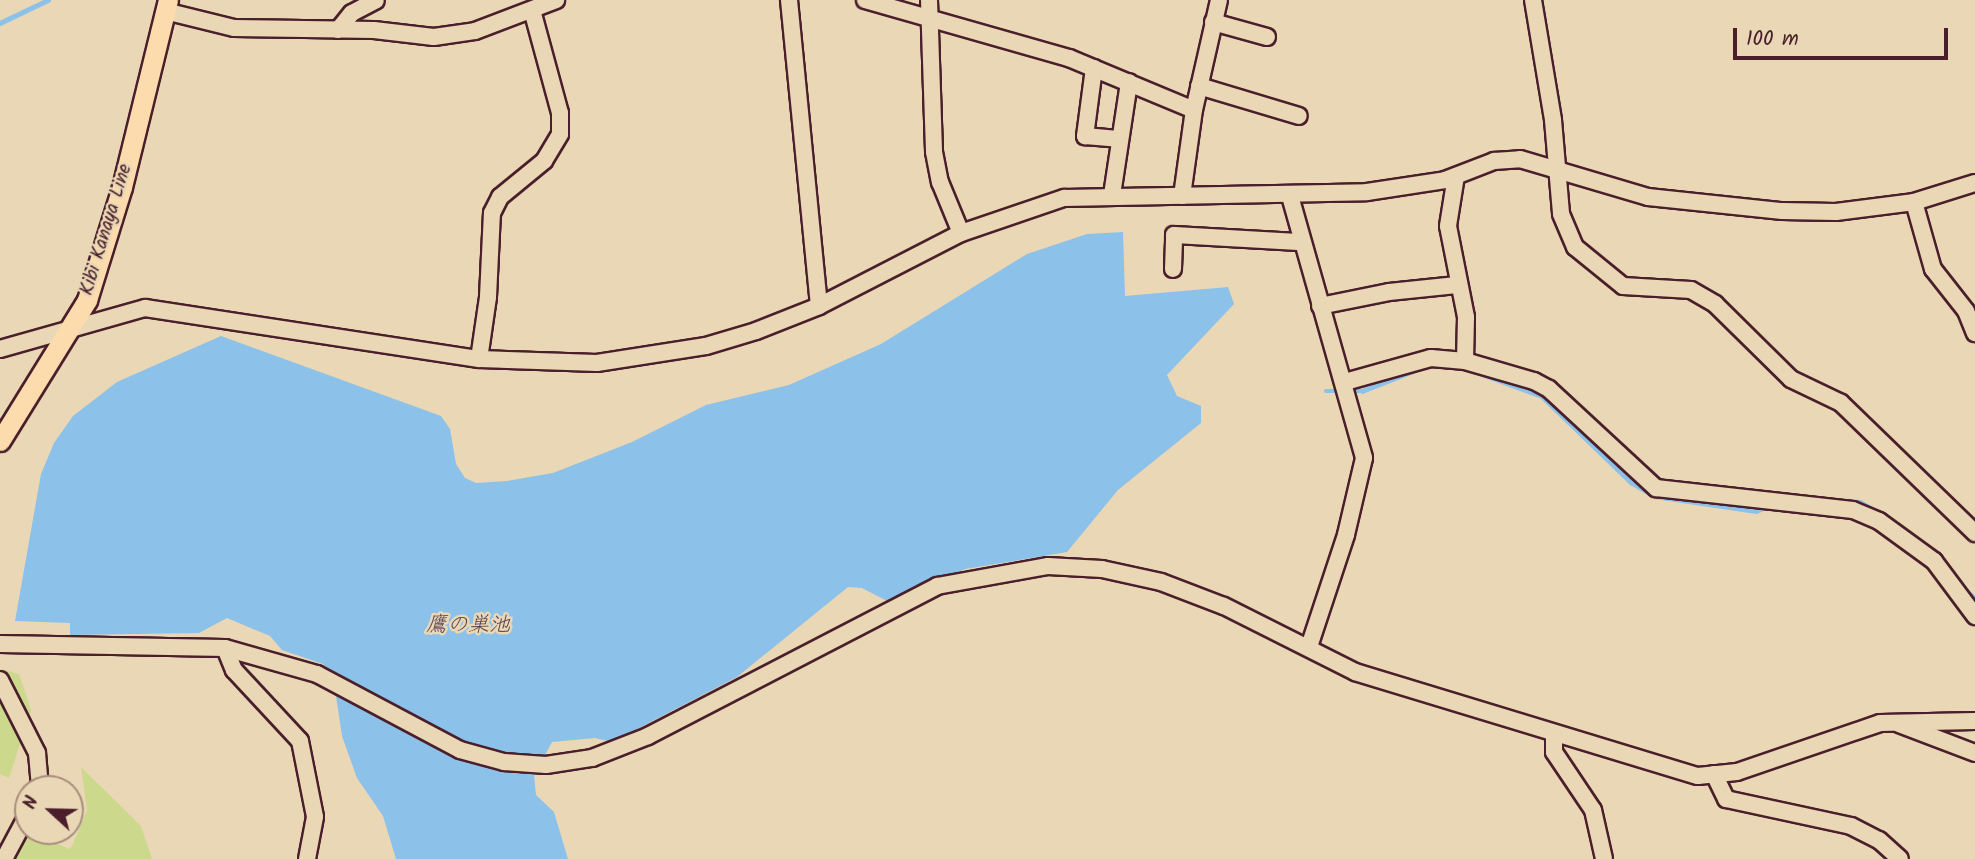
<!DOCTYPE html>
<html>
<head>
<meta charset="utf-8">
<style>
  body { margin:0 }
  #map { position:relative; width:1975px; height:859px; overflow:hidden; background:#e9d7b5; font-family:Kalam,"Klee One",sans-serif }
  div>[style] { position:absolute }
  .green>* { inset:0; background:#ccd98d }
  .water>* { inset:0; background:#8cc1e9 }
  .stream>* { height:4.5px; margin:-2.25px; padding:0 2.25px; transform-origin:2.25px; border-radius:2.25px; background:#8cc1e9 }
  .roads { filter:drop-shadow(2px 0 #4a1f2b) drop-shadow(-2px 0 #4a1f2b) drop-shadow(0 2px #4a1f2b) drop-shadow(0 -2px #4a1f2b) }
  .minor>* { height:16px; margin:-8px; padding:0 8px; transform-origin:8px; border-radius:8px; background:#e9d7b5 }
  .major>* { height:19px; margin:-9.5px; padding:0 9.5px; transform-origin:9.5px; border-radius:9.5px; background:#fcdcac }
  span { translate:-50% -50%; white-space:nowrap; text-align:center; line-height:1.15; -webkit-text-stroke:5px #e9d7b5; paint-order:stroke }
  .street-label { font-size:19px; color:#4a1f2b }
  .water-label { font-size:21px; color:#573f51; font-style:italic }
  .north { position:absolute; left:14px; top:775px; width:70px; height:70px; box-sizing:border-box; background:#e9d7b5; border:2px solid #a98d7e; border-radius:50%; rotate:292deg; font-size:19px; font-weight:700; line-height:28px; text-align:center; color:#4a1f2b }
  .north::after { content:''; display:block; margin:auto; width:24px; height:32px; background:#4a1f2b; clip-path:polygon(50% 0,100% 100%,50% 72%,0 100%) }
  .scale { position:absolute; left:1733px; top:28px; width:215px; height:32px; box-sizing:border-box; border:4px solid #4a1f2b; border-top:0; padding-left:9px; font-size:21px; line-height:24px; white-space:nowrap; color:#4a1f2b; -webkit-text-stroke:5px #e9d7b5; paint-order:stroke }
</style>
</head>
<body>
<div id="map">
  <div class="green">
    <div style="clip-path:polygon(0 669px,19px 674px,31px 710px,9px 778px,0 774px)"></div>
    <div style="clip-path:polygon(81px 767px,141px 826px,152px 859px,10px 859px,29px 831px,69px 849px,72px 846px,87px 810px)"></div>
  </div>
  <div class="water">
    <div style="clip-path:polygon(1123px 232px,1125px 296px,1228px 287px,1234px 304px,1167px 375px,1177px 396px,1201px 406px,1201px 423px,1118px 490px,1067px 552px,965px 569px,889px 602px,862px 588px,848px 587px,737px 677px,612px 742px,595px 738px,552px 742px,534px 775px,536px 795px,554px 812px,568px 859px,396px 859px,383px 816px,357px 778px,342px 736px,333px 676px,323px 664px,282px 650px,270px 636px,227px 618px,199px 633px,70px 635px,70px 623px,15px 621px,41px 474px,54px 443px,73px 416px,117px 382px,221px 336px,441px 416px,450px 429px,456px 464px,465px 478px,476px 483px,507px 481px,553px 473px,632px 442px,706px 405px,789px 385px,881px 344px,1027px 254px,1087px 234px)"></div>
  </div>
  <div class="stream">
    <div style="left:0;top:23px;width:53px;rotate:-25.6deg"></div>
    <div style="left:1485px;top:375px;width:61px;rotate:20.2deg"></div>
    <div style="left:1542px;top:396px;width:124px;rotate:44deg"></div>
    <div style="left:1631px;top:482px;width:28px;rotate:30deg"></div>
    <div style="left:1655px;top:496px;width:102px;rotate:8.4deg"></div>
    <div style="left:1756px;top:511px;width:13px;rotate:-23deg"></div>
    <div style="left:1326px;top:391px;width:36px"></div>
    <div style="left:1362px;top:391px;width:57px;rotate:-21.6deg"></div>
    <div style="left:1785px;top:498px;width:75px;rotate:3.1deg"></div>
    <div style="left:1860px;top:502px;width:28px;rotate:30deg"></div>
    <div style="left:1939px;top:557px;width:26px;rotate:51deg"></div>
    <div style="left:1961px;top:587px;width:18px;rotate:38deg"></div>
  </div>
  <div class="roads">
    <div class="minor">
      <div style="left:789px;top:0;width:307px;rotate:84.4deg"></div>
      <div style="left:865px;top:0;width:212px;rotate:15.9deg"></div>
      <div style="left:1069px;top:58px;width:135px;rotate:22.6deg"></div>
      <div style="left:929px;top:0;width:152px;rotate:88.1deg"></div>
      <div style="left:934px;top:152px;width:31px;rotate:79deg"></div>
      <div style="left:940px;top:182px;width:55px;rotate:67.6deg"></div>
      <div style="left:1533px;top:0;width:122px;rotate:80.5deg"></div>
      <div style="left:1553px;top:120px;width:94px;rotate:85.1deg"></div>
      <div style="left:1561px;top:214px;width:36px;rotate:67deg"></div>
      <div style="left:1575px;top:247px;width:62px;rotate:39.1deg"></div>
      <div style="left:1623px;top:286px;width:68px;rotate:3.4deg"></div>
      <div style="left:1691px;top:290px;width:28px;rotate:30deg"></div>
      <div style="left:1715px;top:304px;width:107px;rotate:44.6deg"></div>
      <div style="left:1791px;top:379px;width:55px;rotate:25.6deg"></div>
      <div style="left:1841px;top:403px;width:187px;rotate:44.1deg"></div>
      <div style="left:165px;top:11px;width:71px;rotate:13.8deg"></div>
      <div style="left:234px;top:28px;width:140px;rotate:0.8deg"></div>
      <div style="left:374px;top:30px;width:60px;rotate:6.7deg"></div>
      <div style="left:434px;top:37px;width:41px;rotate:-8.3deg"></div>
      <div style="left:475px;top:31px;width:87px;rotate:-20.9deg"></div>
      <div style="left:1213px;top:22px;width:56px;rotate:15.5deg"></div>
      <div style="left:338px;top:30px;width:22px;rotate:-51deg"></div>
      <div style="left:352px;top:13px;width:27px;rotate:-28deg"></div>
      <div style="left:1094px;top:68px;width:69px;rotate:97.5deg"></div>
      <div style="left:1085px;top:136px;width:33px;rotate:5deg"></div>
      <div style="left:1199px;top:86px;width:104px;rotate:16.7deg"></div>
      <div style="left:1456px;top:176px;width:51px;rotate:99.1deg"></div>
      <div style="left:1448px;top:226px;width:93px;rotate:78.8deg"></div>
      <div style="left:1466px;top:317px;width:44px;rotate:91.3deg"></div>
      <div style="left:1112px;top:195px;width:114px;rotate:-81.4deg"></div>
      <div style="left:1182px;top:196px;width:87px;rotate:-82.1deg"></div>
      <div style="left:1194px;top:110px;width:113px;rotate:-77.2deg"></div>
      <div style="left:1290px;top:196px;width:272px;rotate:74.2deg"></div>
      <div style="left:1364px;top:458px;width:79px;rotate:103.2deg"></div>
      <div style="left:1346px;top:535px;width:118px;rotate:108.3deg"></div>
      <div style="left:1914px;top:202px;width:70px;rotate:74.2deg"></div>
      <div style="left:1933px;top:269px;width:53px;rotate:51.8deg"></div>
      <div style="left:1966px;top:311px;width:24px;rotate:68deg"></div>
      <div style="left:1173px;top:269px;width:34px;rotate:-88deg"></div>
      <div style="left:1174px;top:235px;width:125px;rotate:3.2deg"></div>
      <div style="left:1320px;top:306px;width:70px;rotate:-11.5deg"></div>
      <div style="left:1389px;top:292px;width:68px;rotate:-5.9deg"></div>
      <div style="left:0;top:349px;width:151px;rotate:-15.8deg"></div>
      <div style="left:145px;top:308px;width:338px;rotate:8.7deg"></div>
      <div style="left:479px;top:359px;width:118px;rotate:1.9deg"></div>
      <div style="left:597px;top:363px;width:110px;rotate:-8.9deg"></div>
      <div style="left:706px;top:346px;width:52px;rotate:-16.7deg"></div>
      <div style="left:756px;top:331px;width:68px;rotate:-21.6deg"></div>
      <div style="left:819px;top:306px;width:160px;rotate:-27.2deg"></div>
      <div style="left:961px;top:233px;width:109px;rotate:-18.8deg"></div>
      <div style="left:1064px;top:198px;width:303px;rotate:-1.1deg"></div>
      <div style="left:1367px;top:192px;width:79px;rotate:-8.7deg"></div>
      <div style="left:1445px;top:180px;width:53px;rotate:-21.2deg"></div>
      <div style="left:1494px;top:161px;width:26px;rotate:-4deg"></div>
      <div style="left:1520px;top:159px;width:134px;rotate:16.5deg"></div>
      <div style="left:1648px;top:197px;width:135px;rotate:6deg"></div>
      <div style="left:1782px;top:211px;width:54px;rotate:1.1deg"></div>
      <div style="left:1836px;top:212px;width:79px;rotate:-7.3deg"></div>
      <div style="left:1914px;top:202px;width:64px;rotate:-17.3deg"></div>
      <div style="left:479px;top:359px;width:63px;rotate:-81.7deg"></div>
      <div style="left:488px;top:297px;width:84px;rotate:-87.3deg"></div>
      <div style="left:492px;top:213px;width:18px;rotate:-63deg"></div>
      <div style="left:500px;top:197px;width:57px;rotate:-39.3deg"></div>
      <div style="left:544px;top:161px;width:31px;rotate:-59deg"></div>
      <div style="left:560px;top:134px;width:21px;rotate:-90deg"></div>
      <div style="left:560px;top:113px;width:107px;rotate:-105.2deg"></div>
      <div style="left:1345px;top:382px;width:89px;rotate:-15.6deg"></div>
      <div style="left:1431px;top:358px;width:34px;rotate:5deg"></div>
      <div style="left:1465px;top:361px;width:72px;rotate:16.2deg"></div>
      <div style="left:1534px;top:381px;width:17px;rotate:28deg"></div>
      <div style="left:1549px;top:389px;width:146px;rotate:42.8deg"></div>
      <div style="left:1656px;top:488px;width:198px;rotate:6.4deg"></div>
      <div style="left:1853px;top:510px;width:28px;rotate:23deg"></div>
      <div style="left:1879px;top:521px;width:68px;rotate:36deg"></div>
      <div style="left:1934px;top:561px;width:69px;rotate:53.3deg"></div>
      <div style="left:0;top:644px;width:225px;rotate:1deg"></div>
      <div style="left:225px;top:648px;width:96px;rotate:15.8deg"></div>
      <div style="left:317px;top:674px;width:162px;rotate:28deg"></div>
      <div style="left:460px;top:750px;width:46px;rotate:15.3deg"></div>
      <div style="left:504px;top:762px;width:42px;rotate:4.1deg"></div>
      <div style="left:546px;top:765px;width:47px;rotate:-8.7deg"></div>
      <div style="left:592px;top:758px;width:60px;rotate:-21.4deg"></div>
      <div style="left:648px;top:736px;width:326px;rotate:-27.4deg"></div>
      <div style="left:937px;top:586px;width:113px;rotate:-10.2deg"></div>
      <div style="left:1048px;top:566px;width:54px;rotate:3.2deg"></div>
      <div style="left:1102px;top:569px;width:60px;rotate:12.4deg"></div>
      <div style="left:1161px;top:582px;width:67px;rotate:20.9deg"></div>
      <div style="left:1224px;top:606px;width:147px;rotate:26.7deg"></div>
      <div style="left:1355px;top:672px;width:358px;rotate:16.9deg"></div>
      <div style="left:1698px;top:776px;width:39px;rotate:-6deg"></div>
      <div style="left:1737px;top:772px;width:151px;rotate:-18.9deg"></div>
      <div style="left:1880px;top:723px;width:95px;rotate:-1.2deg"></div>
      <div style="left:225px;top:648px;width:24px;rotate:68deg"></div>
      <div style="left:234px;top:670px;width:97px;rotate:47.1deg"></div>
      <div style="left:300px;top:741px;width:77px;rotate:78.8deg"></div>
      <div style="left:315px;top:817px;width:43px;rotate:100.8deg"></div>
      <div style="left:0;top:680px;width:82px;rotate:63.1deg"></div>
      <div style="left:37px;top:753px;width:36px;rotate:85deg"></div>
      <div style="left:1899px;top:724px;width:81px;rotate:20.9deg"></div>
      <div style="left:1554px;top:736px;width:16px;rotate:90deg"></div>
      <div style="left:1554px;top:752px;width:70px;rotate:56.1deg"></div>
      <div style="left:1593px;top:810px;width:50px;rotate:77.3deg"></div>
      <div style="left:1714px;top:774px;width:28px;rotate:64deg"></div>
      <div style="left:1726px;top:799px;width:128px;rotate:12.2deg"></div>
      <div style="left:1851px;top:826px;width:31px;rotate:27deg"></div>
      <div style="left:1879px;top:840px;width:28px;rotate:42deg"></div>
      <div style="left:4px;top:859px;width:51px;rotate:-61.9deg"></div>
    </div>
    <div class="major">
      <div style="left:0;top:441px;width:166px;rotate:-58.3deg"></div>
      <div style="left:87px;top:300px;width:118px;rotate:-72.8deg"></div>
      <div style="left:122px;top:187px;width:193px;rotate:-76.2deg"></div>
    </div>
  </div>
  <div class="street-label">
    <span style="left:107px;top:230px;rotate:-73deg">Kibi Kanaya Line</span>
  </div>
  <div class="water-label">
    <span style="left:468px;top:626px">鷹の巣池</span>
  </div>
  <div class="north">N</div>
  <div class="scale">100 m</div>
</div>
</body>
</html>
